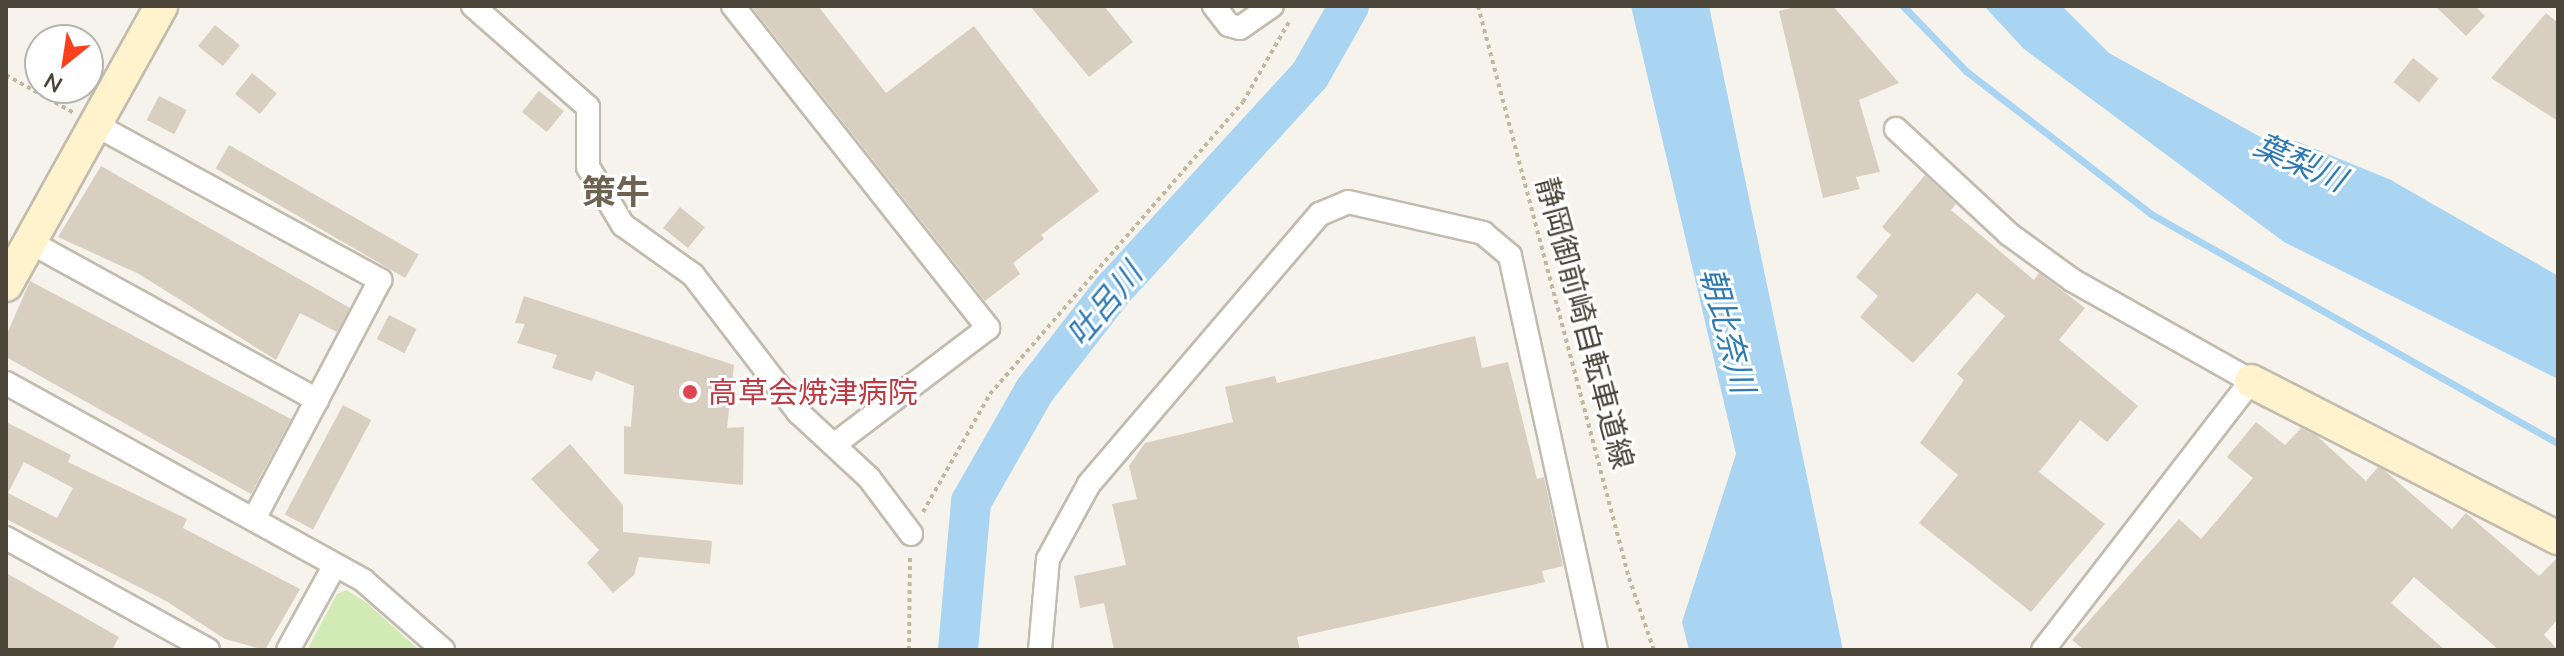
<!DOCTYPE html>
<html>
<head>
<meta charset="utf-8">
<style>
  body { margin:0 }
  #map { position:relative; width:2564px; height:656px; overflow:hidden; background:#f6f3ec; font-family:Mulish,"Noto Sans JP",sans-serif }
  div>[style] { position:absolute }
  .green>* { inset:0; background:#d2eab5 }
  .water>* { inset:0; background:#a9d4f2 }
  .stream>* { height:7px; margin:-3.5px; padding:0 3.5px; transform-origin:3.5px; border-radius:3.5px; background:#a9d4f2 }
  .river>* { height:40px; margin:-20px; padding:0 20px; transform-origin:20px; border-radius:20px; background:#a9d4f2 }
  .building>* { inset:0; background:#d8cfc1; transform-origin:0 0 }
  .path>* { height:4px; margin-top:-2px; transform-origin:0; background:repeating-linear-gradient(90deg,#c4b79f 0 4px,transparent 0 8px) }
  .roads { filter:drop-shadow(2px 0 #c2bbae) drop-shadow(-2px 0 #c2bbae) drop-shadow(0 2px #c2bbae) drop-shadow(0 -2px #c2bbae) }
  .street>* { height:22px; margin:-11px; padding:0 11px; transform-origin:11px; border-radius:11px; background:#fff }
  .secondary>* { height:32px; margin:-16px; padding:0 16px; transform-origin:16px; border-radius:16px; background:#fff3cd }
  .dots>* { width:22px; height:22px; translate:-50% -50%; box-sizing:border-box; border:4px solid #fff; border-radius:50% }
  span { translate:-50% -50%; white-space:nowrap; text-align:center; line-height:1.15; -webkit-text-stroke:6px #fff; paint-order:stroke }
  .street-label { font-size:30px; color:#4b4439 }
  .health-label { font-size:30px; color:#be3a42 }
  .left { translate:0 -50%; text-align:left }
  .water-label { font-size:32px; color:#2e7ab2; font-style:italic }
  .quarter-label { font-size:34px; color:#6e6250; font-weight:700 }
  .frame { position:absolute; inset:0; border:8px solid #4b4439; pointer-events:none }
  .north { position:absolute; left:24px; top:24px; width:80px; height:80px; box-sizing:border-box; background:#fff; border:2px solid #b7b4b0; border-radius:50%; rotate:210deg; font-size:22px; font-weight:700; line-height:32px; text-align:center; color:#4b4439 }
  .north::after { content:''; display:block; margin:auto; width:28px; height:36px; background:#fc3f1d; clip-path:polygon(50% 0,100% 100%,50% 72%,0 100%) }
</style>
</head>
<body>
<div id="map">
  <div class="green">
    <div style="clip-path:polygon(347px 590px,367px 603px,419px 650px,307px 650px,337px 594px)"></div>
  </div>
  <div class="water">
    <div style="clip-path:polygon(1631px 6px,1709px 6px,1843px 650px,1689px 650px,1682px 622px,1736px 454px)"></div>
    <div style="clip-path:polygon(1984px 6px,2062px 6px,2109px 53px,2558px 302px,2558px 379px,2284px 242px,2024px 49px)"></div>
  </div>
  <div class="stream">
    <div style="left:1903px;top:6px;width:91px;rotate:45.9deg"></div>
    <div style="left:1966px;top:71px;width:234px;rotate:37.7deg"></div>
    <div style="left:2151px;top:214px;width:467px;rotate:29.4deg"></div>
  </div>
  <div class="river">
    <div style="left:2292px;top:161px;width:97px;rotate:22.3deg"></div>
    <div style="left:2382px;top:198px;width:203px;rotate:29.8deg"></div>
    <div style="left:958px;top:650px;width:149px;rotate:-85deg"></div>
    <div style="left:971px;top:502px;width:129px;rotate:-60.3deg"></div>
    <div style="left:1035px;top:390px;width:125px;rotate:-52.1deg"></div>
    <div style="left:1112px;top:291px;width:293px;rotate:-47.5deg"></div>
    <div style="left:1310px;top:75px;width:79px;rotate:-60.5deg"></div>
  </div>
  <div class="building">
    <div style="clip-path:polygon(751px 6px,818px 6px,886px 93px,974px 26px,1099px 191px,1041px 235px,1044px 239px,1013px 263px,1020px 274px,985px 301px)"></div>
    <div style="clip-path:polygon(1030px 6px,1104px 6px,1133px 42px,1089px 77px)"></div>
    <div style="clip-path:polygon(1799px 6px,1833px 6px,1899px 83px,1859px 100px,1880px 172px,1856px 177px,1860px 189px,1823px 198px,1779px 11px)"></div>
    <div style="clip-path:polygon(2435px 6px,2475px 6px,2485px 16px,2466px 36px)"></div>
    <div style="clip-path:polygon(2546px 13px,2558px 23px,2558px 121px,2491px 78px)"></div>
    <div style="left:215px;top:25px;width:32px;height:27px;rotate:39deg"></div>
    <div style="left:2413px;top:58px;width:33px;height:31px;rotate:39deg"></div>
    <div style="left:252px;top:73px;width:32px;height:27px;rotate:39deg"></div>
    <div style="left:539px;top:91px;width:32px;height:27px;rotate:39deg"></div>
    <div style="left:159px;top:96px;width:31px;height:27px;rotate:27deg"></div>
    <div style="left:229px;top:145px;width:219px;height:27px;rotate:30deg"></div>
    <div style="clip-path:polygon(101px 166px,350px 308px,337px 332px,300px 313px,276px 360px,139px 274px,58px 237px)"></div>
    <div style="clip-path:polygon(1925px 175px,1956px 204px,1951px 210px,2034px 280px,2039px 273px,2085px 308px,2059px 340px,2138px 406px,2107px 442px,2080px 420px,2039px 472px,2105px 524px,2031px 612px,1919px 523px,1958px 475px,1920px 443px,1964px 380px,1957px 374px,2005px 316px,1977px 293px,1913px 363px,1860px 317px,1878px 296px,1856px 277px,1891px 235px,1882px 227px)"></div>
    <div style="left:680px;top:207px;width:32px;height:27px;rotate:39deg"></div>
    <div style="clip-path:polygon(30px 281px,291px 419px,251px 494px,6px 357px,6px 336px)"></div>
    <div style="clip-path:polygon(524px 296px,734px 365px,727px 428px,744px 427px,743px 485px,624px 474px,624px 426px,631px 427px,634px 386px,596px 371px,592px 381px,552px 368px,557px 355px,517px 343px,525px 324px,515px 323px)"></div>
    <div style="left:389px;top:315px;width:31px;height:27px;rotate:27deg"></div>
    <div style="clip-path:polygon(1475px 336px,1482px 368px,1508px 362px,1537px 479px,1544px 477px,1563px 566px,1542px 571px,1545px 582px,1297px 637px,1300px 650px,1114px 650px,1104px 603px,1080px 608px,1074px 576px,1126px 565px,1112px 504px,1137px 499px,1129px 466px,1145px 443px,1233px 422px,1225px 387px,1275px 376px,1277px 383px)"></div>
    <div style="left:343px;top:405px;width:32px;height:124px;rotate:28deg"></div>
    <div style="clip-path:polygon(evenodd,6px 422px,71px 455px,68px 462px,187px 519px,183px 528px,300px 589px,265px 650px,225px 639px,166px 601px,6px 519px,6px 422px,24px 462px,73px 488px,57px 518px,8px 493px,24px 462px)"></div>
    <div style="clip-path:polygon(2256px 422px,2285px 445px,2301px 428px,2317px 436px,2366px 481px,2378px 467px,2384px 470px,2452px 529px,2466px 513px,2539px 576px,2558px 557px,2558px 619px,2544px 635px,2558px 650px,2499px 650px,2414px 577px,2391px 603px,2445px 650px,2084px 650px,2072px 640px,2179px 519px,2201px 539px,2253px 478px,2227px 457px)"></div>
    <div style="clip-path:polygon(570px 444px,623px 505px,623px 532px,712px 541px,710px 564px,639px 557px,634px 575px,613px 593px,587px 563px,599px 550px,531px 479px)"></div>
    <div style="clip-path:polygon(6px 573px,119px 637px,112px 650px,6px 650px)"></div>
  </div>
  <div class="path">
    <div style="left:1478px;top:6px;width:592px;rotate:75.21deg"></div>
    <div style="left:1629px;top:578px;width:76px;rotate:70.9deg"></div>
    <div style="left:6px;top:75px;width:78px;rotate:29.2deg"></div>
    <div style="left:923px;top:512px;width:136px;rotate:-60.4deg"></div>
    <div style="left:990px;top:394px;width:386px;rotate:-49.1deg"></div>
    <div style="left:1243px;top:102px;width:92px;rotate:-60.1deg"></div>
    <div style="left:909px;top:650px;width:96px;rotate:-89.4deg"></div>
  </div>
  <div class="roads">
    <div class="street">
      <div style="left:473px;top:6px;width:153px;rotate:41.3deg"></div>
      <div style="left:588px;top:107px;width:60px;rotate:90deg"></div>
      <div style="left:588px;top:167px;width:68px;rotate:58.9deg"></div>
      <div style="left:623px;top:225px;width:86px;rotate:35.5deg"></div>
      <div style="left:693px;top:275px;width:173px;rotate:52.5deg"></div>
      <div style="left:798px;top:412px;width:97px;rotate:42.9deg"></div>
      <div style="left:869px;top:478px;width:70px;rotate:53.1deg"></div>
      <div style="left:733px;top:6px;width:411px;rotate:51.6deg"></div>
      <div style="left:988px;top:328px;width:192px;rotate:142.8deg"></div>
      <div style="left:1214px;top:6px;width:24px;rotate:52deg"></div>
      <div style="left:1229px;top:25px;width:11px;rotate:15deg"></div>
      <div style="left:1240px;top:28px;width:39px;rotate:-35deg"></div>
      <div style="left:94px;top:124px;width:326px;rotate:28.6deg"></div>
      <div style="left:380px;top:280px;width:268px;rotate:117.8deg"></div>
      <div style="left:1896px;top:129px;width:154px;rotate:42.9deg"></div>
      <div style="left:2009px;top:234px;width:78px;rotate:36.1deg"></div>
      <div style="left:2072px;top:280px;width:206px;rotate:29.4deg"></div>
      <div style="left:2251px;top:381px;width:340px;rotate:127.7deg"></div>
      <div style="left:30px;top:242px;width:328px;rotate:28.8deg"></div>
      <div style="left:6px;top:383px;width:409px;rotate:28.9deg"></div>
      <div style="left:364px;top:581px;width:105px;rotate:41.1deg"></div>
      <div style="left:6px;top:538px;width:231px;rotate:29deg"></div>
      <div style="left:288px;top:650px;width:97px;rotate:-61.1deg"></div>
      <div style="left:1040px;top:650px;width:91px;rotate:-85deg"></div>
      <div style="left:1048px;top:559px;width:85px;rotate:-61.3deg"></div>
      <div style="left:1089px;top:484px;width:355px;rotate:-49.5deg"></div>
      <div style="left:1320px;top:214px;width:30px;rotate:-23deg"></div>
      <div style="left:1348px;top:202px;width:139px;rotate:12.9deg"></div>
      <div style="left:1483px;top:233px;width:35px;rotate:40deg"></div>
      <div style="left:1510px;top:256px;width:403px;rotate:77.7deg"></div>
    </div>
    <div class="secondary">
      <div style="left:6px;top:285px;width:319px;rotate:-60.9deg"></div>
      <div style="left:2251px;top:381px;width:345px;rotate:27.1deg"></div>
    </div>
  </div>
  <div class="dots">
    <div style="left:690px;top:392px;background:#e0444e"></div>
  </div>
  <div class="street-label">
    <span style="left:1585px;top:323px;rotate:75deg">静岡御前崎自転車道線</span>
  </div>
  <div class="health-label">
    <span class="left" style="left:708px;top:392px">高草会焼津病院</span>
  </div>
  <div class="water-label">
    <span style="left:2300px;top:162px;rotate:24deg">葉梨川</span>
    <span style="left:1104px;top:304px;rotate:-50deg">吐呂川</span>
    <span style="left:1728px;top:330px;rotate:75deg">朝比奈川</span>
  </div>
  <div class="quarter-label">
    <span style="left:616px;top:192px">策牛</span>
  </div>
  <div class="frame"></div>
  <div class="north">N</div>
</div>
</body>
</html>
